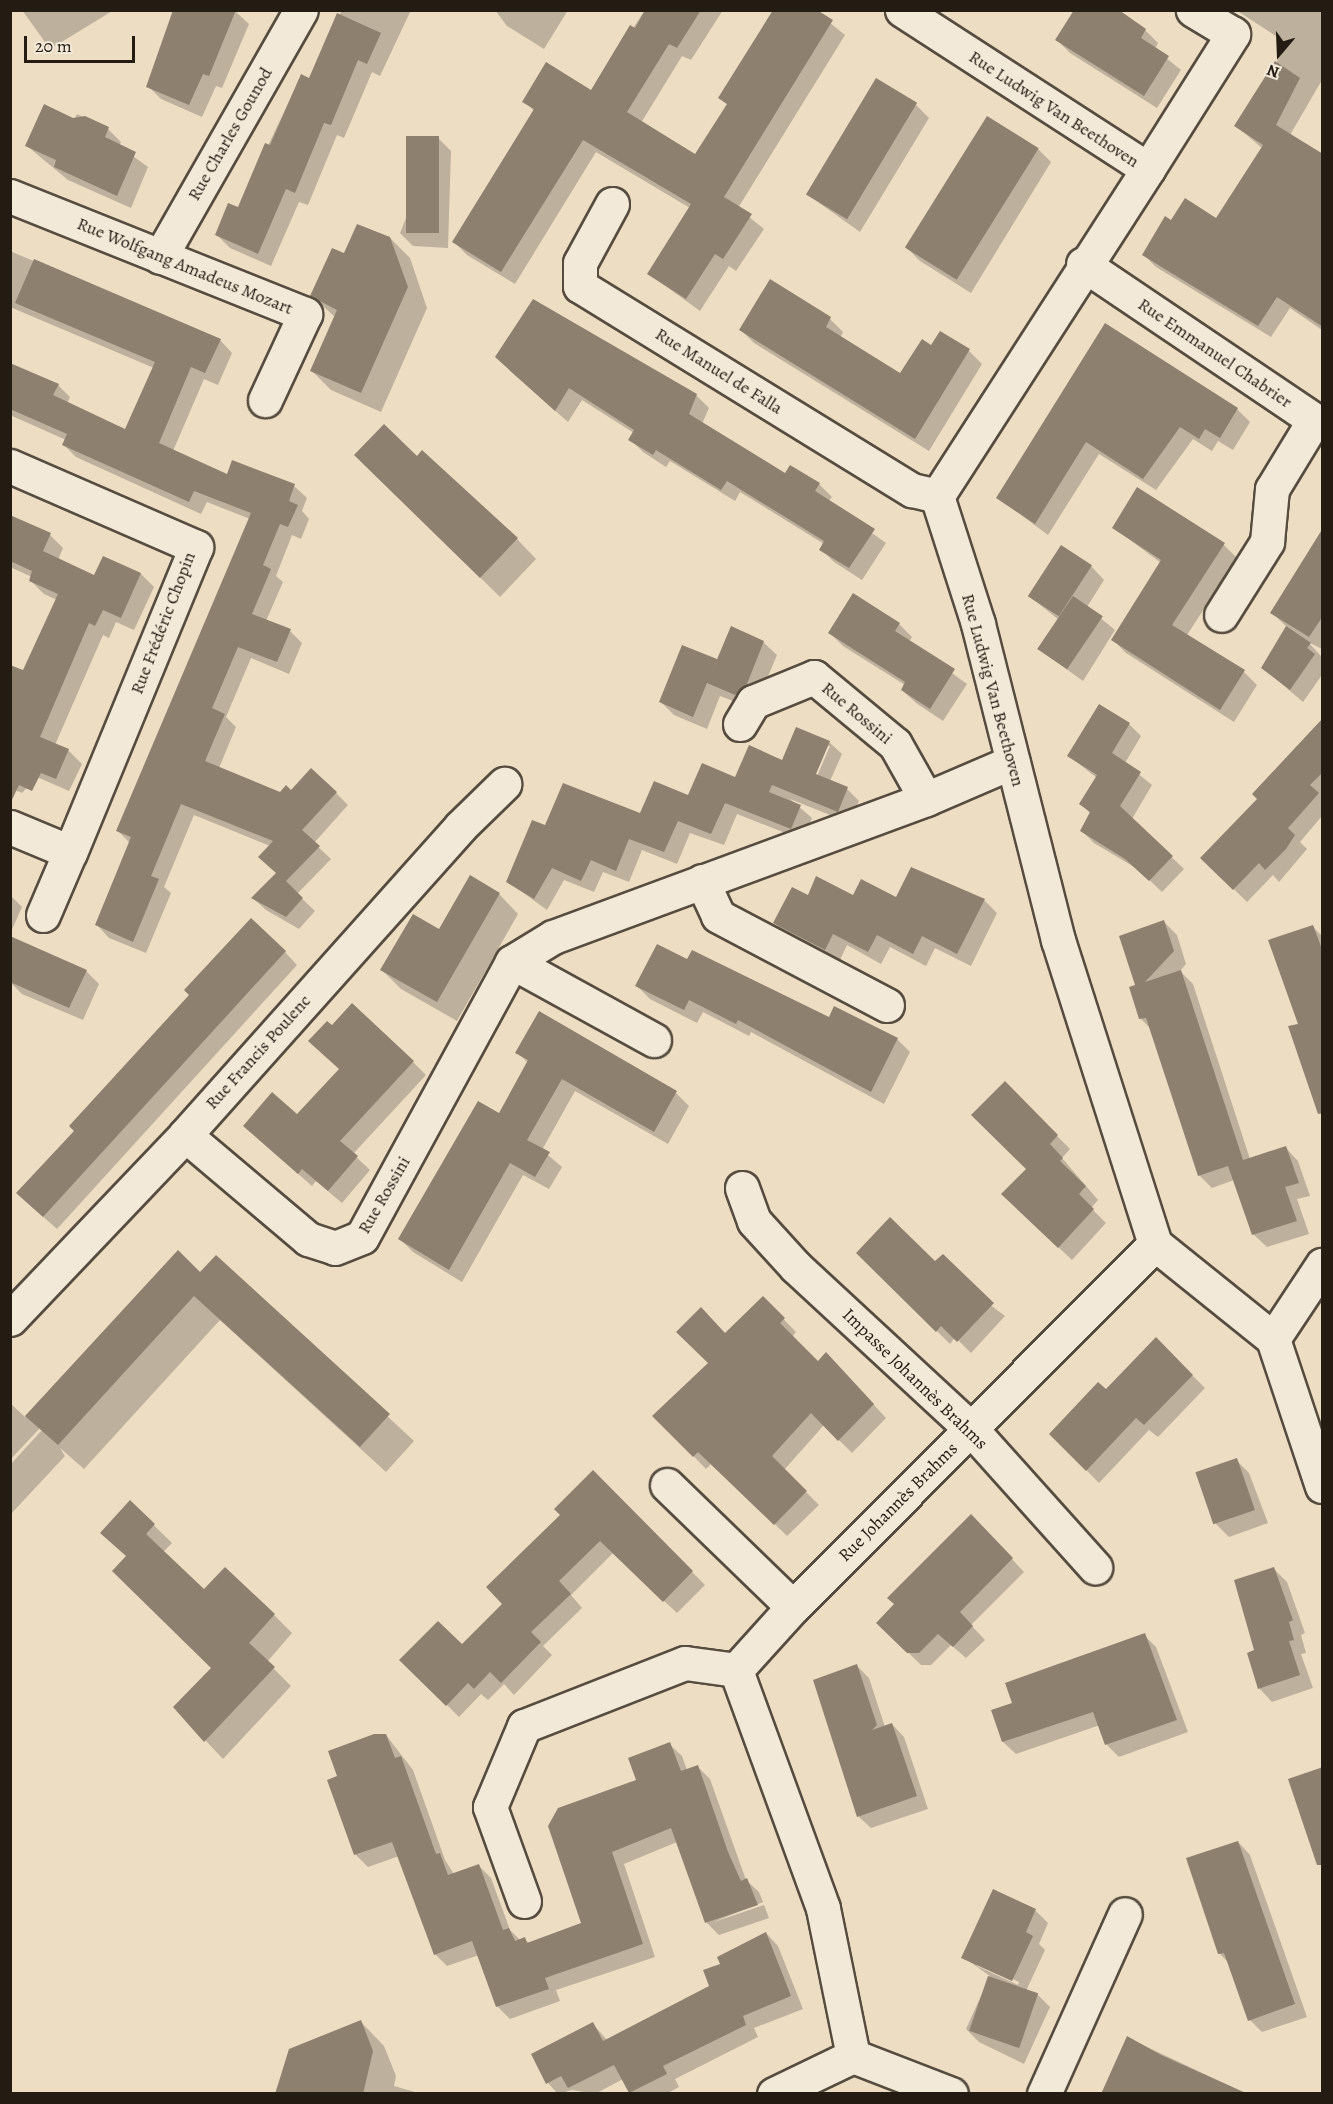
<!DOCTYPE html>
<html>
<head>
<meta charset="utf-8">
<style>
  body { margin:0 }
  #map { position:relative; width:1333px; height:2104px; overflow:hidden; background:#edddc3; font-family:Alegreya,serif }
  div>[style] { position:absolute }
  .shadow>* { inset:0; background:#0003 }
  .building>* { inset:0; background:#8d806f; transform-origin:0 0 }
  .roads { filter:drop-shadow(2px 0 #564c3f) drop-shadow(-2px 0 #564c3f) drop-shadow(0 2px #564c3f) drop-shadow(0 -2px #564c3f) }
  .minor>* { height:33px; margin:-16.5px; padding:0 16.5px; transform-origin:16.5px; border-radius:16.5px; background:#f3e9d8 }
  span { translate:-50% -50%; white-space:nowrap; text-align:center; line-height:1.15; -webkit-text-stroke:4.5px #f3e9d8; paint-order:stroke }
  .street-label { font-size:18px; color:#241b13 }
  .frame { position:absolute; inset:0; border:12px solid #241b13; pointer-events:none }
  .north { position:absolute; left:1249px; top:24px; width:60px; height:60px; -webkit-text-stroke:4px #f3e9d8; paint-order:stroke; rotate:199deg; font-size:16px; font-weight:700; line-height:24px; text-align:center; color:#241b13 }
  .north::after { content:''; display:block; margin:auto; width:21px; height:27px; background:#241b13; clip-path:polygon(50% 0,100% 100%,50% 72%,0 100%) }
  .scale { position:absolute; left:24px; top:36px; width:111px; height:27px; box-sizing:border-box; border:3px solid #241b13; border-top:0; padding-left:8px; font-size:18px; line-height:21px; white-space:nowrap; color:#241b13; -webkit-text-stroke:4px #f3e9d8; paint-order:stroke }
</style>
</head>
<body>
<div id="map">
  <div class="shadow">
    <div style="clip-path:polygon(22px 10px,114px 10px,50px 49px)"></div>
    <div style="clip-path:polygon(342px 10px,411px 10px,380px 76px,372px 72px,344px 138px,337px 135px,308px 205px,299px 202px,271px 266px,230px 248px,217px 235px,238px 209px,301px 76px,309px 79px)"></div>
    <div style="clip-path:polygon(495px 10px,568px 10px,544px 49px,507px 26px)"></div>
    <div style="clip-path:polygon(645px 10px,723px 10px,691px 60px,682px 56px,641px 123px,695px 156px,728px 105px,720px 98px,814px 10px,845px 35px,738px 208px,764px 229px,736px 271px,729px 266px,700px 311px,649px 274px,690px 208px,596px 152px,515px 284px,467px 255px,454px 242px,534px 111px,524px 101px,591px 92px)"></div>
    <div style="clip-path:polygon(1236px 10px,1322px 12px,1322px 80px,1290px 135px,1322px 249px,1322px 330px,1290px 308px,1271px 337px,1156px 267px,1144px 255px,1171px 222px,1217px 220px,1262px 148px,1236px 126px,1288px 44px)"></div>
    <div style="clip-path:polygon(235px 11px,249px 24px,222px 88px,216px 86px,202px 117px,161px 99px,148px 86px)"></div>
    <div style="clip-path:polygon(1145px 30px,1158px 43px,1155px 49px,1181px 70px,1157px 108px,1070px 53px,1057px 40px)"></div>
    <div style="clip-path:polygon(916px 105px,929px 118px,860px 232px,808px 195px)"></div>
    <div style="clip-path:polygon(77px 114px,108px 129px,121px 142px,119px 146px,148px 167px,131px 208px,68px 180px,27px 146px,74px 120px)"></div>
    <div style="clip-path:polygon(438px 138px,451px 151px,448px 248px,413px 246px,400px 233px)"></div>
    <div style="clip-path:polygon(1038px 149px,1051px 162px,971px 293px,920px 261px,907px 248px)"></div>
    <div style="clip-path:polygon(390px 238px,410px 258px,427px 308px,381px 412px,331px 390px,312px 371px,335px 317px,312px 296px,345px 254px)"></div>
    <div style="clip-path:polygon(10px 251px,220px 340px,232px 353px,218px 385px,204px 379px,173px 451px,228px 476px,294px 486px,307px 498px,302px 511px,309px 519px,301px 539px,292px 535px,276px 576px,283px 582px,266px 621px,290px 631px,302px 643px,289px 674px,251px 658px,226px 717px,236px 727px,219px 768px,280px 793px,336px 793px,348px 805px,314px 843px,331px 859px,297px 894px,315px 911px,299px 929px,266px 910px,253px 898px,278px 873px,270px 846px,194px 815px,164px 887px,171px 893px,146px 953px,109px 938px,97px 925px,130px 843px,118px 831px,250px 519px,207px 502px,201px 514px,76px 457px,64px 445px,66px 440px,10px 415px,10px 365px,58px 385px,70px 397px,67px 404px,126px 431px,154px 368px,10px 307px)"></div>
    <div style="clip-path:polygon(770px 281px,830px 319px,843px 332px,840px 338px,901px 375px,932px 347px,969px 351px,982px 364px,929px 451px,754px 343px,741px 330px)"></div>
    <div style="clip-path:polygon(1106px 325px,1237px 409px,1250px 422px,1233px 450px,1218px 441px,1212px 451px,1193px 439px,1156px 490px,1099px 454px,1048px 535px,998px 498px)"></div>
    <div style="clip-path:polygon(509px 370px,696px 395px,709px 408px,702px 424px,785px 475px,819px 484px,832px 497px,828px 502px,886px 543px,862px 580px,834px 562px,821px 549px,824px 544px,740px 492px,735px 501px,670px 461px,666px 467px,643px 452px,630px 439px,634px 433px,582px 400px,568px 422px)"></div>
    <div style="clip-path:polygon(356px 455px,517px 539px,536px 559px,500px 597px)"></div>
    <div style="clip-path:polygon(1137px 489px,1224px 545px,1237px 558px,1187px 635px,1244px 672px,1257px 685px,1234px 722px,1126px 653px,1113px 640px,1161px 563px,1114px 528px)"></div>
    <div style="clip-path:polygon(10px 517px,50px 535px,63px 548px,58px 560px,95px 577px,104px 558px,141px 574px,154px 587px,134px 630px,116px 622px,109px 638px,103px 635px,55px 745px,68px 750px,82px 764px,69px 791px,37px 777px,22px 793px,10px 788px,23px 672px,57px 600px,44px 594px,30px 580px,32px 577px,10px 567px)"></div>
    <div style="clip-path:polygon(1322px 532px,1322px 649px,1308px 642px,1322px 657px,1322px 675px,1303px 702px,1263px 668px,1287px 627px,1272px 613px)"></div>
    <div style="clip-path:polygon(1091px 566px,1104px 580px,1087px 607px,1115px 630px,1083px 681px,1040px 650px,1059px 620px,1029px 596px)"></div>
    <div style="clip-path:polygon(853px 595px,899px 624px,912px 637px,909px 642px,967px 684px,943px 721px,916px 703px,902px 690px,905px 685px,843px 646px,830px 633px)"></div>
    <div style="clip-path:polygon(763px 642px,777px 655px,759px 698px,749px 707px,720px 696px,707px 729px,674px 715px,661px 702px,716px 660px)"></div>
    <div style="clip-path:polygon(1129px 724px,1141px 736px,1125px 763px,1152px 785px,1132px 819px,1184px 869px,1162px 892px,1139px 870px,1094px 843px,1082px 831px,1091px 814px,1081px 804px,1097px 778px,1069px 756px)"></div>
    <div style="clip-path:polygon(1322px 733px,1322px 816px,1300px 842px,1307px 849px,1279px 882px,1273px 875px,1247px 902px,1202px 858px)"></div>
    <div style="clip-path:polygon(evenodd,829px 742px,842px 754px,830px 781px,847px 789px,859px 801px,850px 823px,790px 799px,812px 818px,803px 840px,737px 814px,724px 845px,690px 833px,677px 864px,642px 850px,629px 882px,603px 872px,594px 892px,564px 880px,547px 910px,507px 881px,546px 827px,640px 815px,829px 742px,826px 746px,830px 746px,815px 781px,812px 780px,826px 746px)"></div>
    <div style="clip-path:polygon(499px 894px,518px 914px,457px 1021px,401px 989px,382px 970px)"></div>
    <div style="clip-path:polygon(10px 895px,22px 907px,10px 934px)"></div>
    <div style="clip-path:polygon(854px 897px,984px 900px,997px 913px,971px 966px,935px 948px,926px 966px,890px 947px,881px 964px,847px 945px,839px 962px,788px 936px,775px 923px)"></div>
    <div style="clip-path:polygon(1164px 922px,1177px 935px,1186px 964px,1180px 971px,1193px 984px,1250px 1159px,1286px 1148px,1298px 1161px,1310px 1196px,1297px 1199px,1309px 1234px,1267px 1247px,1254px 1235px,1234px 1180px,1212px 1188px,1199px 1175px,1152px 1030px,1140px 1018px,1137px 986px)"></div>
    <div style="clip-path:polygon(1313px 927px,1322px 936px,1322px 1115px,1318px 1111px,1299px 1025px)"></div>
    <div style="clip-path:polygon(285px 952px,297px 965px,57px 1229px,31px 1206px,76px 1131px)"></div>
    <div style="clip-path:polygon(688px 961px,829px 1019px,897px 1039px,910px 1052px,884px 1104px,751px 1032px,749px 1036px,703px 1012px,697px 1023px,650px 999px,637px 986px)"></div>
    <div style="clip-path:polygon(86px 971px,99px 984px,83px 1020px,22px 994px,10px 982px)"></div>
    <div style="clip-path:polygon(517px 1052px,676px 1093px,689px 1106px,668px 1144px,575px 1091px,542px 1150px,562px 1167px,549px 1189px,523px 1175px,462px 1282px,413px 1252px,400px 1239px,499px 1116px,528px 1063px)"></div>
    <div style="clip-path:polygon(413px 1062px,426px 1075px,353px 1154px,370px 1170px,342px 1203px,316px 1181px,312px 1186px,258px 1139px)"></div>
    <div style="clip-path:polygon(1005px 1083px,1070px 1149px,1062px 1158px,1098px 1200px,1091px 1208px,1106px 1223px,1072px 1260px,1016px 1207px,1028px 1169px)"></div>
    <div style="clip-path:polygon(178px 1252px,200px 1274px,216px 1257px,414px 1441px,386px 1472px,220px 1320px,84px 1469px,60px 1448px,65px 1456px,10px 1515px,10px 1465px,42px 1430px,40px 1428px,10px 1460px,10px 1403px,25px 1417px)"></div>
    <div style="clip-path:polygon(858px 1253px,935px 1263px,1005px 1316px,971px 1353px,955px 1337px,950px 1344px)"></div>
    <div style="clip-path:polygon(763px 1298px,796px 1332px,792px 1337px,818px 1363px,839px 1367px,886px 1418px,852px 1453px,824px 1425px,784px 1470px,819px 1505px,787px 1536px,712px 1463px,706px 1469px,655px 1416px,710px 1363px,726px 1335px)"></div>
    <div style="clip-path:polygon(1156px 1339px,1205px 1388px,1158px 1437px,1149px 1430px,1099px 1483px,1051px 1434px,1106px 1391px)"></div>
    <div style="clip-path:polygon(1236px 1460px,1249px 1473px,1268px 1523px,1229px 1537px,1216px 1524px,1197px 1475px)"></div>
    <div style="clip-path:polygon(593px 1472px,705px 1585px,677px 1613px,613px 1553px,571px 1595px,582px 1608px,543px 1646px,552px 1655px,514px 1695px,504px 1684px,488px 1700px,481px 1694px,459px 1717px,402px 1660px,462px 1646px,504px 1604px)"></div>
    <div style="clip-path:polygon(130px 1502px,172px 1543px,163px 1552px,204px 1591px,274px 1615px,292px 1633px,267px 1662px,291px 1686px,223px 1759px,175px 1708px,213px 1669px,127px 1557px)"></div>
    <div style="clip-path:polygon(983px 1528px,1024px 1572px,971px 1625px,985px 1640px,966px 1658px,951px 1645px,931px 1665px,921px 1665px,878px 1623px)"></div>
    <div style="clip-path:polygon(1274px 1569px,1287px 1582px,1305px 1633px,1301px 1635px,1306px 1653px,1301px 1654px,1313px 1688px,1272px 1702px,1259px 1688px,1256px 1651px)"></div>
    <div style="clip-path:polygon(1144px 1635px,1156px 1647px,1188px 1732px,1119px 1757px,1107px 1745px,1100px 1725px,1016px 1754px,1003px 1742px,993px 1711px,1014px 1704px)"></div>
    <div style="clip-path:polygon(857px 1666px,869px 1678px,885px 1727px,892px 1724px,904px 1737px,928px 1809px,871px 1828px,858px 1816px)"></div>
    <div style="clip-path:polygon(386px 1735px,413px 1770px,445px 1860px,454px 1874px,478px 1865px,491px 1878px,510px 1930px,520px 1940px,525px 1939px,530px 1944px,583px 1924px,638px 1781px,669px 1744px,682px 1756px,687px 1770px,698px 1767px,710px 1779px,746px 1880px,759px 1892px,763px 1902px,711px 1923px,764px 1905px,769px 1918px,719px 1935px,707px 1923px,677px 1842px,624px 1864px,655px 1957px,556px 1990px,560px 2001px,510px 2019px,497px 2006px,479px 1955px,447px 1966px,435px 1954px,399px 1856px,368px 1867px,355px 1854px,339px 1777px)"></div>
    <div style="clip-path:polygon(1238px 1842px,1250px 1855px,1307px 2017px,1262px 2032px,1250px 2020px,1229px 1963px,1219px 1953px)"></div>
    <div style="clip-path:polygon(evenodd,1035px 1910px,1048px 1923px,1039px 1944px,1045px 1950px,1026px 1991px,1037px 1994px,1050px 2007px,1024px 2064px,979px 2042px,966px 2029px,990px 1976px,963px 1957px,1035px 1910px,977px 1963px,1019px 1982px,1018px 1985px,977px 1966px,977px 1963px)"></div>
    <div style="clip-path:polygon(766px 1933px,778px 1946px,803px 2009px,754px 2028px,758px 2037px,675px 2079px,679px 2087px,666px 2094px,631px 2094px,623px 2079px,595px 2094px,572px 2090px,558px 2094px,548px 2083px,593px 2024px,607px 2040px,711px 1987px,722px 1965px)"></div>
    <div style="clip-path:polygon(361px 2022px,384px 2046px,396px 2076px,394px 2086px,422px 2094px,277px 2094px)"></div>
    <div style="clip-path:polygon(1128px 2038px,1247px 2094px,1103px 2094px)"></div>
  </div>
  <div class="building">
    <div style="clip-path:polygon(173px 10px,236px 10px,209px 76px,203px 74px,189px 105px,146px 87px)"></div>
    <div style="clip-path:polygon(645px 10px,701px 10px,677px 48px,669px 44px,627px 112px,695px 154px,727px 104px,718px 98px,773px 10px,817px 10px,833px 20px,724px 197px,752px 214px,723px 259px,715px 254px,686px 299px,647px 274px,691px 204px,583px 140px,501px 272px,452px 242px,534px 109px,522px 102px,546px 62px,591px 90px,630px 25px,635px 28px)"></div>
    <div style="clip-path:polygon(1074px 10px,1119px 10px,1146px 29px,1141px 38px,1169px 56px,1144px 96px,1055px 40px)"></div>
    <div style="clip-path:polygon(337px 13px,381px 33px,367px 64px,358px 60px,331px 125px,324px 123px,295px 193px,286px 189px,258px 254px,215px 235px,228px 203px,238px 207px,265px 143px,270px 145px,301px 74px,309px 78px)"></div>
    <div style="clip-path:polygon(1275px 61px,1300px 78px,1276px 125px,1323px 154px,1323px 327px,1277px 297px,1258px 326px,1142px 255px,1165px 216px,1171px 220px,1185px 198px,1216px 218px,1263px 145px,1234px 126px)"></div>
    <div style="left:876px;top:78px;width:48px;height:136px;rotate:31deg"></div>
    <div style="clip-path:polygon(44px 104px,73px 118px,85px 116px,109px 127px,105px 137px,136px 152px,117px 196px,54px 167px,56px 160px,25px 146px)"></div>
    <div style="left:987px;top:116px;width:61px;height:155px;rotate:32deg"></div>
    <div style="left:406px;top:136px;width:33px;height:97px"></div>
    <div style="clip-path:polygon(357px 224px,390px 237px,408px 287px,361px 393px,310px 371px,337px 310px,310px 296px,332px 248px,344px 253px)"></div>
    <div style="clip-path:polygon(34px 259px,221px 339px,205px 373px,191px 367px,159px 443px,227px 474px,232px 460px,295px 484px,289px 501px,298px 505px,288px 527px,280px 524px,263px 565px,271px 569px,252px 614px,291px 629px,277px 662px,238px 647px,212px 708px,225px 714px,205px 761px,280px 792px,286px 785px,291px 790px,311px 768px,337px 792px,302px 830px,320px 846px,286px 881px,303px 898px,286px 917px,251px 898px,276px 873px,258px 857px,273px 841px,181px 804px,151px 876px,159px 879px,133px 942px,95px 925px,131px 837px,116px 831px,251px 513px,194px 491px,189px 502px,62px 445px,67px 434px,10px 409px,10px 363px,59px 384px,53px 395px,125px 429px,155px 362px,15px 303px)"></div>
    <div style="clip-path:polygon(770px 279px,831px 317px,826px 327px,900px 373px,922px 339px,931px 345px,940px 331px,970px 349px,915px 439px,739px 330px)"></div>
    <div style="clip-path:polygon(533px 299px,697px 394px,689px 414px,785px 473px,790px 465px,820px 483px,815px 491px,875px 529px,849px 568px,819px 550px,824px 541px,727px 481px,721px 490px,656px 450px,653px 455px,628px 440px,634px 430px,569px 388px,555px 411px,495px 357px)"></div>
    <div style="clip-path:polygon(1105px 323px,1238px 408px,1220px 438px,1205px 429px,1199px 439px,1180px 427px,1143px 479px,1086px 442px,1035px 524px,996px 498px)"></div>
    <div style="clip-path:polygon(384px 424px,417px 456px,422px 450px,518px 538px,480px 578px,354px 455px)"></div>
    <div style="clip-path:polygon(1137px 487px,1225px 543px,1172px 625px,1245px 670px,1220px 710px,1111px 640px,1161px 560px,1112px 528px)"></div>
    <div style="clip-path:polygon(10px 515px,51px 533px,43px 551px,94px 575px,103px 556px,141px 573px,121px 618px,103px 610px,95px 626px,89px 623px,40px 737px,69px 749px,56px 779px,41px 773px,32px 791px,19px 785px,10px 804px,10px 665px,23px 670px,58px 594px,29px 581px,32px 571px,10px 561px)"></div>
    <div style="clip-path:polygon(1323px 528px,1323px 616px,1309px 637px,1270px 613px)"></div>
    <div style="left:1061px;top:545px;width:37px;height:61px;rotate:33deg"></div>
    <div style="clip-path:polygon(853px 593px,900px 623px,895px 631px,955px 669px,930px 709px,901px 690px,905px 682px,828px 633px)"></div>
    <div style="left:1073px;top:596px;width:36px;height:64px;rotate:34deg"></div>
    <div style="clip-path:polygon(731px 626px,764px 641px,747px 684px,735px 695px,707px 683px,693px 717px,659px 702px,682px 645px,717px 659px,710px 676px)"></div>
    <div style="clip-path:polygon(1286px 626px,1311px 643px,1307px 648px,1315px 654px,1290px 690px,1261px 668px)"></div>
    <div style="clip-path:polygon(1099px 704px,1130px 723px,1112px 753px,1141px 772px,1120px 806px,1173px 856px,1149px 881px,1125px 859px,1080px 831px,1090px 812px,1079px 804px,1097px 775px,1067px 756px)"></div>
    <div style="clip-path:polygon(1323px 718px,1323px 772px,1310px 785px,1319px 793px,1288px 828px,1295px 835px,1286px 849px,1265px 870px,1259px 863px,1233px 890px,1200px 858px,1257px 799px,1252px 794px)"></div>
    <div style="clip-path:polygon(796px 727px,830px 741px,816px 774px,848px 787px,838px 812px,772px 785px,769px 792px,801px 805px,791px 829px,725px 803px,711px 834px,678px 821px,664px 852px,629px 839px,616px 871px,591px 860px,581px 881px,552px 868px,534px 899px,506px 882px,532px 820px,545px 825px,563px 783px,640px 813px,654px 781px,688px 795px,702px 763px,735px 777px,749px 745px,782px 760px)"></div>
    <div style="clip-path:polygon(911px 867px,985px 899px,957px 954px,922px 936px,913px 954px,877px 935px,868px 952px,833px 934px,825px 950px,773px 923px,792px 887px,808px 895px,816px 876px,853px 895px,861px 879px,896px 897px)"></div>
    <div style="clip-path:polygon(470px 875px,500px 893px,437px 1002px,380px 970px,413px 914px,439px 929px)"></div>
    <div style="clip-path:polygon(251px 918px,286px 951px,43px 1217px,16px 1193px,74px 1131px,69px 1126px,189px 995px,184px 990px)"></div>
    <div style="clip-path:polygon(1164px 920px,1174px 951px,1145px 982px,1181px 970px,1243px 1160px,1286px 1146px,1299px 1183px,1285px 1187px,1297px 1221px,1252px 1235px,1228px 1166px,1198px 1176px,1146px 1018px,1139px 1019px,1129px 987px,1135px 985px,1119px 936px)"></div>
    <div style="clip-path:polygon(1313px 925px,1323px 952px,1323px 1113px,1318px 1114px,1288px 1026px,1298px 1024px,1268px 940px)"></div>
    <div style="clip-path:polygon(10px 936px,87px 970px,69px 1008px,10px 982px)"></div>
    <div style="clip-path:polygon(657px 944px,687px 959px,692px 950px,829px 1017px,834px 1006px,898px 1038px,871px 1092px,738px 1020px,736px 1024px,689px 1000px,684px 1010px,635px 986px)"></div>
    <div style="clip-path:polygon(352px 1003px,414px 1061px,340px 1141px,358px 1156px,328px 1191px,302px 1169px,298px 1174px,243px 1126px,272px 1092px,297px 1114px,339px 1069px,308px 1041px,327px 1021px,332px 1025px)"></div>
    <div style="clip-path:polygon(539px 1011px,677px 1091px,654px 1132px,562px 1079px,527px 1140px,550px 1152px,535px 1177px,510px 1163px,449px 1270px,398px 1239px,478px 1101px,499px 1113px,528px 1060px,515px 1053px)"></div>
    <div style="clip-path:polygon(1005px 1081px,1058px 1135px,1050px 1144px,1063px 1158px,1060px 1161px,1086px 1186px,1079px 1194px,1094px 1209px,1058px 1248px,1001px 1194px,1026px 1169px,971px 1115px)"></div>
    <div style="clip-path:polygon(890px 1217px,935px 1261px,943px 1254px,994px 1303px,957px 1342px,941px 1326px,936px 1332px,856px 1253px)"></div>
    <div style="clip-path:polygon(178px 1250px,200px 1272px,216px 1255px,390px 1414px,360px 1447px,194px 1296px,58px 1445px,25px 1416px)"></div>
    <div style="clip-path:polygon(763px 1296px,785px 1318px,780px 1323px,818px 1361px,826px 1352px,874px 1404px,838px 1441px,811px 1413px,772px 1456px,807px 1491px,774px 1525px,698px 1452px,693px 1457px,652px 1416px,708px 1363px,676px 1332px,701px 1307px,725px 1333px)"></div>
    <div style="clip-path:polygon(1156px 1337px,1193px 1375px,1144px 1425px,1136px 1418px,1086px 1471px,1049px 1434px,1098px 1382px,1106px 1389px)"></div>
    <div style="left:1237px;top:1458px;width:55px;height:44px;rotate:71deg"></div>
    <div style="clip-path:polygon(593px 1470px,693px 1571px,663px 1602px,600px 1541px,559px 1581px,571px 1594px,531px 1632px,541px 1642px,501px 1683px,490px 1672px,474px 1689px,468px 1683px,446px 1706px,399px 1660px,438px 1621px,462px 1644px,502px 1604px,486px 1587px,560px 1515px,554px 1509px)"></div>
    <div style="clip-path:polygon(130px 1500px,155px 1524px,146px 1534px,204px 1589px,225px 1567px,275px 1614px,249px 1643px,275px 1667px,204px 1742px,173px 1707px,211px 1668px,112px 1571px,126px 1556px,100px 1533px)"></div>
    <div style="clip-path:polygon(971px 1514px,1013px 1558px,960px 1612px,973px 1626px,953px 1647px,938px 1634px,919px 1653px,907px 1653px,876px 1623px,894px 1604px,887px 1598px)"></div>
    <div style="clip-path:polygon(1274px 1567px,1293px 1620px,1289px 1622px,1294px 1640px,1289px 1641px,1300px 1675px,1258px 1689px,1247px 1653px,1254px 1650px,1234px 1580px)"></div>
    <div style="clip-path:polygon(1145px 1633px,1177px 1720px,1105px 1745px,1093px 1712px,1002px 1742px,991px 1710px,1012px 1703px,1005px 1683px)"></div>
    <div style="clip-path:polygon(857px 1664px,877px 1725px,872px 1730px,892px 1723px,917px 1796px,857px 1817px,813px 1680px)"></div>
    <div style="clip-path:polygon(374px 1734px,386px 1734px,395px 1758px,401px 1756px,436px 1854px,440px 1853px,448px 1875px,479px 1864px,503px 1930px,509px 1928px,515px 1941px,525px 1937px,527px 1943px,581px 1923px,548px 1826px,558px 1808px,636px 1780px,628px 1758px,670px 1742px,681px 1771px,698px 1765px,728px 1852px,741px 1881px,747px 1878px,758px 1905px,705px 1923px,671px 1828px,612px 1852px,643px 1944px,545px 1978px,549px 1989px,496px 2007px,472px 1941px,434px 1955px,392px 1842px,354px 1855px,327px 1780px,337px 1776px,328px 1751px)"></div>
    <div style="clip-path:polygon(1323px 1767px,1323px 1865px,1317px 1865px,1288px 1779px)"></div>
    <div style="clip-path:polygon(1238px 1841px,1295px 2004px,1248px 2021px,1224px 1953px,1218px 1954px,1186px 1858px)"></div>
    <div style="clip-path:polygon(993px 1889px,1036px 1909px,1026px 1932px,1033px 1936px,1012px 1981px,961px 1958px)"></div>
    <div style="clip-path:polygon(766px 1932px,791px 1996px,743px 2016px,746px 2025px,663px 2066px,667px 2074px,629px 2093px,614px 2065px,568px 2088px,561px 2076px,546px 2084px,531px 2054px,593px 2022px,603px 2041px,709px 1986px,703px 1970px,720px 1964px,717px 1957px)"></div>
    <div style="left:988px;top:1976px;width:53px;height:58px;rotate:19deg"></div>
    <div style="clip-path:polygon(361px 2020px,373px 2051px,363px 2094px,275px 2094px,289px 2049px)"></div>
    <div style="clip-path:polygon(1127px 2036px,1161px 2055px,1248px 2094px,1101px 2094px)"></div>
  </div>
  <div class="roads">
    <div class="minor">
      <div style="left:902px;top:10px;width:293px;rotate:32.9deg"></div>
      <div style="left:1148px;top:169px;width:389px;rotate:122.8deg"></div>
      <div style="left:937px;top:496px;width:134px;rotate:72.2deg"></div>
      <div style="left:978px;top:624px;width:326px;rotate:75.8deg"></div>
      <div style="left:1058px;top:940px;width:319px;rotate:72.3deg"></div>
      <div style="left:1155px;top:1244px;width:151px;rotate:38.8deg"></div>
      <div style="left:1273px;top:1339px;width:155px;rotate:71.6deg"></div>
      <div style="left:1148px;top:169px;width:160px;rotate:-57.8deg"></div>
      <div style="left:1233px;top:34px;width:47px;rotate:-149deg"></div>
      <div style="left:10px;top:196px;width:318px;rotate:21.8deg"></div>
      <div style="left:305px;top:314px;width:95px;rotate:114.9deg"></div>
      <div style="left:612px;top:204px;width:67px;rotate:118.5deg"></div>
      <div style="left:580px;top:263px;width:23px;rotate:90deg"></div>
      <div style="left:580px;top:286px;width:390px;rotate:31.6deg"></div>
      <div style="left:912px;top:490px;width:26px;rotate:13deg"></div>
      <div style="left:160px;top:257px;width:284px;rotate:-60.3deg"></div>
      <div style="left:1083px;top:264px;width:279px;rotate:34deg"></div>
      <div style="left:1314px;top:420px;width:81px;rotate:121.3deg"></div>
      <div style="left:1272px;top:489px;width:53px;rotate:95.4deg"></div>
      <div style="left:1267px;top:542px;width:86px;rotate:122.2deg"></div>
      <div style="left:10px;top:466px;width:203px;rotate:23.5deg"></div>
      <div style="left:196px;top:547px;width:330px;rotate:112.4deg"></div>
      <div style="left:70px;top:852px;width:65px;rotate:-157.4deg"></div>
      <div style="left:740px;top:724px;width:26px;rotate:-59deg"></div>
      <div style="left:753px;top:702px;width:66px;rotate:-22.3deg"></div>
      <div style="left:814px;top:677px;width:105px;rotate:39.6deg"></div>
      <div style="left:895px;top:744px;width:63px;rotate:60.6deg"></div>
      <div style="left:702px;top:881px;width:38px;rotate:65deg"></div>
      <div style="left:718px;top:916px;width:191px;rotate:27.8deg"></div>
      <div style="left:43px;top:915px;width:69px;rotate:-66.8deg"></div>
      <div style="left:512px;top:962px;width:162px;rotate:28.8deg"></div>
      <div style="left:185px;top:1135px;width:161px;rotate:40.2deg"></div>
      <div style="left:308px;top:1239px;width:28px;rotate:18deg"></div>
      <div style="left:335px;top:1248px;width:29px;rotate:-22deg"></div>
      <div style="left:362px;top:1237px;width:313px;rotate:-61.4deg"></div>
      <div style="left:512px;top:962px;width:48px;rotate:-31.4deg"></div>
      <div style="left:553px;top:937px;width:398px;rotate:-20.3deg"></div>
      <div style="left:926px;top:799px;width:94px;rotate:-23.3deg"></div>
      <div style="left:742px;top:1188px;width:35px;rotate:70deg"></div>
      <div style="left:754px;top:1221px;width:62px;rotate:47.6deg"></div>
      <div style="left:796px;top:1267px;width:238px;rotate:42.8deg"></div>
      <div style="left:971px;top:1429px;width:186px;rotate:48.1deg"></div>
      <div style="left:10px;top:1319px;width:254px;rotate:-46.4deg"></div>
      <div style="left:185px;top:1135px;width:413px;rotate:-48.2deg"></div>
      <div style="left:460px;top:827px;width:62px;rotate:-44.3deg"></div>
      <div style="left:1273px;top:1339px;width:89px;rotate:-56.5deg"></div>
      <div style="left:667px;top:1485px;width:175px;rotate:44.1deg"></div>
      <div style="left:524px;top:1901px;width:100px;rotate:-109.9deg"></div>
      <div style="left:490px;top:1807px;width:88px;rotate:-67.2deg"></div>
      <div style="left:524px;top:1726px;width:173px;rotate:-21.4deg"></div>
      <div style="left:685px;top:1663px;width:51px;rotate:7.8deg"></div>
      <div style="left:853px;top:2056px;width:151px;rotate:-101.5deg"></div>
      <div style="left:823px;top:1908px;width:253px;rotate:-110.1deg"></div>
      <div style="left:736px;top:1670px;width:85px;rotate:-47.9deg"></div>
      <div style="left:793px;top:1607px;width:513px;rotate:-45.08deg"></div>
      <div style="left:774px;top:2094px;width:88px;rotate:-25.7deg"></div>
      <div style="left:853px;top:2056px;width:105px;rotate:21.2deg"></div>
      <div style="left:1044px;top:2094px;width:197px;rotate:-65.8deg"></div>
    </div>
  </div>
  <div class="street-label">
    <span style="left:1054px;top:109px;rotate:33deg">Rue Ludwig Van Beethoven</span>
    <span style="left:230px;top:134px;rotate:-60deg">Rue Charles Gounod</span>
    <span style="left:185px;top:266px;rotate:22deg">Rue Wolfgang Amadeus Mozart</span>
    <span style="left:1215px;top:353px;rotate:34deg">Rue Emmanuel Chabrier</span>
    <span style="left:719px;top:371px;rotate:32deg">Rue Manuel de Falla</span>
    <span style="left:163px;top:623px;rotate:-69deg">Rue Frédéric Chopin</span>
    <span style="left:993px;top:690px;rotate:75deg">Rue Ludwig Van Beethoven</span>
    <span style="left:857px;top:713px;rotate:40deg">Rue Rossini</span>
    <span style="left:258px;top:1052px;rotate:-48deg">Rue Francis Poulenc</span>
    <span style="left:384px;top:1195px;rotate:-60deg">Rue Rossini</span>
    <span style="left:915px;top:1379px;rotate:44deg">Impasse Johannès Brahms</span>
    <span style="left:898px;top:1502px;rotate:-45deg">Rue Johannès Brahms</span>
  </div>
  <div class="frame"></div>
  <div class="north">N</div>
  <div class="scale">20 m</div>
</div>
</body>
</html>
